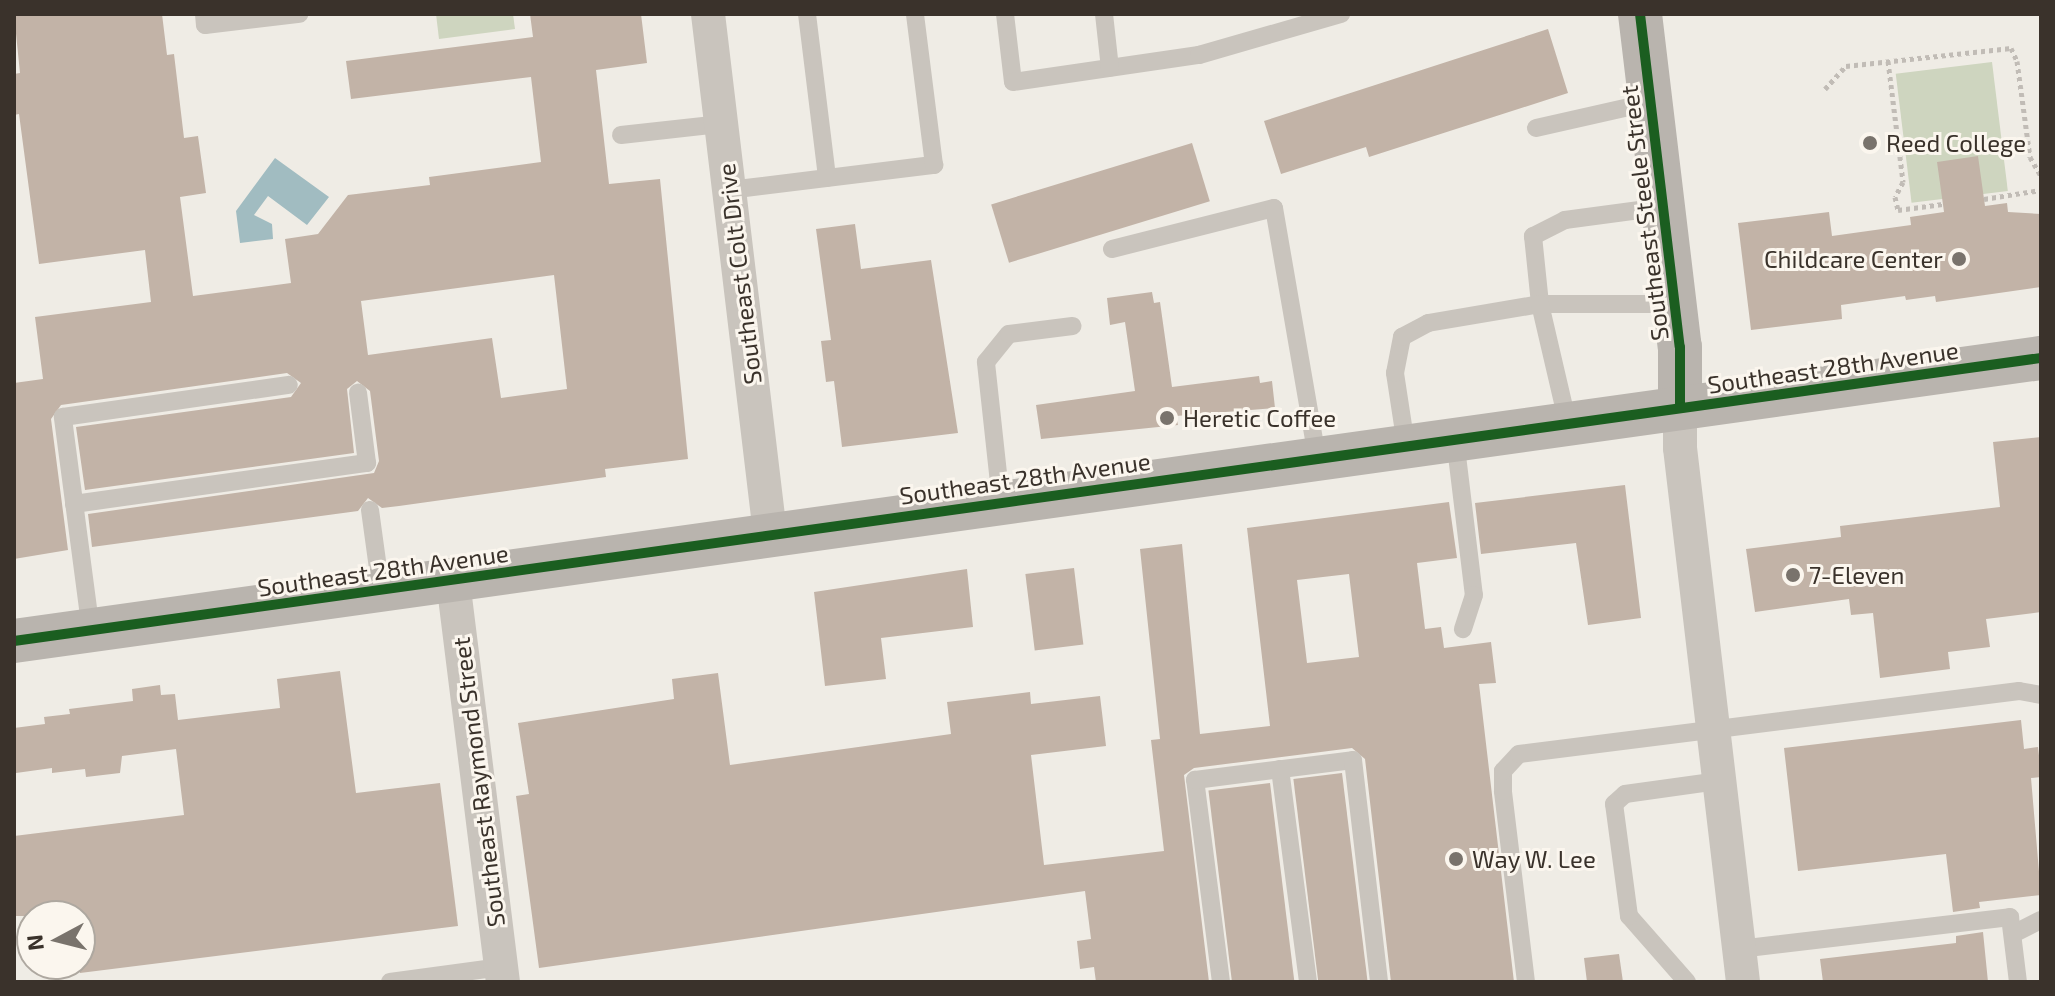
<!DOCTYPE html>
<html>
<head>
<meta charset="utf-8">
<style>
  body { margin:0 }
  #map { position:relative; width:2055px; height:996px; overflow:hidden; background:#efece5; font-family:"Exo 2",sans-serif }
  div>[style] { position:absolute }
  .green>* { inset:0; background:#ced5bf; transform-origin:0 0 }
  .water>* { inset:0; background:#a1bcc1 }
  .building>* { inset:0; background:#c2b3a7; transform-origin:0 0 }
  .path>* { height:5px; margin-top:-2.5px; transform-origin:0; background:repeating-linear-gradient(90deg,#c1bcb6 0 4px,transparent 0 8px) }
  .lane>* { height:18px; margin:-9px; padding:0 9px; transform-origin:9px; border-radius:9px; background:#c9c4bd }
  .street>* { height:34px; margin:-17px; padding:0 17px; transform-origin:17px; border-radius:17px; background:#c9c4bd }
  .secondary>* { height:44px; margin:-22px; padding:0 22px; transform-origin:22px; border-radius:22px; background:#b9b4ae }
  .cycleway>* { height:10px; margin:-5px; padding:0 5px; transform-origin:5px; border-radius:5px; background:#1b5e20 }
  .dots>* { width:22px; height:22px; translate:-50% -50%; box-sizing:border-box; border:4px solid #fbf6ee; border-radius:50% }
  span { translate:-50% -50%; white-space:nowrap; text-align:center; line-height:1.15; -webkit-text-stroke:6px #fbf6ee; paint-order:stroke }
  .poi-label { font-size:24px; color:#3a322b }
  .left { translate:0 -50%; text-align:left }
  .right { translate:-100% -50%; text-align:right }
  .street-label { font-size:24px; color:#3a322b }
  .frame { position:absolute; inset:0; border:16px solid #3a322b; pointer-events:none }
  .north { position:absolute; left:16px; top:900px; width:80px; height:80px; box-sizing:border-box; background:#fbf6ee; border:2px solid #aea8a0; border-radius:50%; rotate:263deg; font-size:22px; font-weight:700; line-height:32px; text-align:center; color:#3a322b }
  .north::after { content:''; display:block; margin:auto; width:28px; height:36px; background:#79736c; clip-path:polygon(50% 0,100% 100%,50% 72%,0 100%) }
</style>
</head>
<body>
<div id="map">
  <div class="green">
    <div style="clip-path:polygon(436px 14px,513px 14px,515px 29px,439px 39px)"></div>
    <div style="left:1992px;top:62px;width:130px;height:97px;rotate:83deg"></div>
  </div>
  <div class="water">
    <div style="clip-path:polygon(275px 158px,329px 197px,307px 225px,268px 196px,254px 215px,272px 224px,273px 239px,240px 243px,236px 211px)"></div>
  </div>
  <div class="building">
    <div style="clip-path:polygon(evenodd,14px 14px,162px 14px,167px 55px,174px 54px,184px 138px,198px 136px,206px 193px,180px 197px,193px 296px,291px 283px,285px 239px,318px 234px,348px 195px,430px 185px,429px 177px,541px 162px,531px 77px,351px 99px,346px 61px,533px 37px,530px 14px,641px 14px,647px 63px,596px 70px,609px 184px,660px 179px,688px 459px,605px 469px,606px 477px,399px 506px,382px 508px,368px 498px,358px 511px,92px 547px,88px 514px,374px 473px,379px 461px,370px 391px,357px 381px,347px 389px,354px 453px,85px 490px,76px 427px,291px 397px,301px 383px,287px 373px,61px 405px,51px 419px,68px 550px,14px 559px,14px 383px,43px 379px,35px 317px,151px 302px,145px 250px,39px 264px,19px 114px,14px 115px,14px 74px,20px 73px,14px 14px,554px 275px,567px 389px,501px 398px,492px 338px,368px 355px,361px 301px,554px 275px)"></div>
    <div style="clip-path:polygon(1548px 29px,1568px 93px,1369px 157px,1366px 147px,1281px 174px,1264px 121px)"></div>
    <div style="left:1192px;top:143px;width:61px;height:210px;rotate:73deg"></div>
    <div style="clip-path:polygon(1978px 156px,1985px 206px,2007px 203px,2008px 212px,2041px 214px,2041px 287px,1936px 302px,1935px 296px,1906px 300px,1905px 296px,1841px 305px,1842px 319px,1751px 330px,1738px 223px,1829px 212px,1832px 236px,1911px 225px,1910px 217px,1944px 212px,1937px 162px)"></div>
    <div style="clip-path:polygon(855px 224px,861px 269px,931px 260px,958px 433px,842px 447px,834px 381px,826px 382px,821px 341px,831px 340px,816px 229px)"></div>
    <div style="clip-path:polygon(1152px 292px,1154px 303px,1160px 302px,1172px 387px,1259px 376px,1260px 383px,1272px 381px,1275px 408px,1176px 416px,1178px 425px,1041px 439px,1036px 405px,1135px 391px,1125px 322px,1110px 325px,1107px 298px)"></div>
    <div style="clip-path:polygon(2041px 437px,2041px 612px,1986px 619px,1990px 647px,1948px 652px,1950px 669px,1880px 678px,1873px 613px,1851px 615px,1849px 599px,1755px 612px,1746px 549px,1841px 537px,1840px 526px,2000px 507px,1993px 442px)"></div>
    <div style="clip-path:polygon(1625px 485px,1641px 618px,1588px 625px,1576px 543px,1481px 554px,1475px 503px)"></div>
    <div style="clip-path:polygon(evenodd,1449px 502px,1457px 558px,1417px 563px,1425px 629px,1441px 627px,1444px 648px,1491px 642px,1496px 683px,1479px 684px,1514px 982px,1391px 982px,1365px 759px,1352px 748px,1194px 768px,1184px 775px,1209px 982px,1096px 982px,1094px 967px,1080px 969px,1077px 941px,1091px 939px,1085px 891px,539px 968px,516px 796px,529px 794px,518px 723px,674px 699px,672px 679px,718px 673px,730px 765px,951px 734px,947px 702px,1030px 692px,1031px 704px,1100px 696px,1106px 746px,1031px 755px,1044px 865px,1164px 851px,1151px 740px,1160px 739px,1140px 549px,1182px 544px,1200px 734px,1270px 726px,1247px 528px,1449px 502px,1349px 574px,1359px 657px,1307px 663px,1297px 580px,1349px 574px)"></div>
    <div style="left:1074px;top:568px;width:77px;height:49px;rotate:83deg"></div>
    <div style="clip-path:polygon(967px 569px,973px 627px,881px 638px,886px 679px,825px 686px,814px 592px)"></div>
    <div style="clip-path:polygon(340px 671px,356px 793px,440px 783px,458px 926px,80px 973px,80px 916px,14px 916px,14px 836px,184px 815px,176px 749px,122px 756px,120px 773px,86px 777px,85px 769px,52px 773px,52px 768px,16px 773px,14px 728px,45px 724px,44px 717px,70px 714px,69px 709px,133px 701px,132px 689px,160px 685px,161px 695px,175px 694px,178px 720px,280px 708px,277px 679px)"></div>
    <div style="clip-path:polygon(2021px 720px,2024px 749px,2038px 747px,2041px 772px,2041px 777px,2031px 778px,2041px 895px,1979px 902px,1980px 908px,1953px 912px,1946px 854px,1798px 871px,1784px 748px)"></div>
    <div style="left:1342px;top:773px;width:210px;height:49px;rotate:83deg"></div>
    <div style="left:1270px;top:783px;width:201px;height:62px;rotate:83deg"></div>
    <div style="clip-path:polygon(1983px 932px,1988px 982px,1823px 982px,1820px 959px,1956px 943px,1956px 936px)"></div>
    <div style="clip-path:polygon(1619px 954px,1623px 982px,1587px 982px,1584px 958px)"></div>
  </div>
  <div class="path">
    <div style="left:1888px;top:61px;width:122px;rotate:82.9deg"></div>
    <div style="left:1903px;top:182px;width:17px;rotate:118deg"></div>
    <div style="left:1895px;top:197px;width:13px;rotate:77deg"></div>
    <div style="left:1898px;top:210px;width:45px;rotate:-7.6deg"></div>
    <div style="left:1825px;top:89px;width:31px;rotate:-48deg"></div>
    <div style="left:1846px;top:66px;width:166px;rotate:-6.2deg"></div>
    <div style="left:2011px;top:48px;width:14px;rotate:65deg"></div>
    <div style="left:2017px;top:61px;width:97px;rotate:82.3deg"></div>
    <div style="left:2030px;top:157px;width:22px;rotate:60deg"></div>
    <div style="left:1984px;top:199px;width:58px;rotate:-9deg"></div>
  </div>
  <div class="lane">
    <div style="left:204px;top:14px;width:11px;rotate:85deg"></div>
    <div style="left:205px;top:25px;width:95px;rotate:-6.7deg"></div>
    <div style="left:807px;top:14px;width:165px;rotate:83deg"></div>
    <div style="left:1005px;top:14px;width:68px;rotate:83.3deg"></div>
    <div style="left:1013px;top:82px;width:188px;rotate:-8.3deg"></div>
    <div style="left:1199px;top:55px;width:148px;rotate:-16.1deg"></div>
    <div style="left:1104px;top:14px;width:54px;rotate:83.7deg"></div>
    <div style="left:1536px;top:128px;width:118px;rotate:-12.7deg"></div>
    <div style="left:621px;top:135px;width:101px;rotate:-6.3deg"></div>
    <div style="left:729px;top:190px;width:207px;rotate:-7deg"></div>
    <div style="left:934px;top:165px;width:152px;rotate:-97.2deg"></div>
    <div style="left:1662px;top:207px;width:98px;rotate:172.4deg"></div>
    <div style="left:1565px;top:220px;width:36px;rotate:153deg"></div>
    <div style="left:1533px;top:236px;width:68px;rotate:84.1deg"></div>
    <div style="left:1540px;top:304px;width:135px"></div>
    <div style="left:1112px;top:249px;width:167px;rotate:-14.2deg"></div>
    <div style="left:1274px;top:208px;width:254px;rotate:80.2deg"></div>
    <div style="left:1455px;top:439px;width:157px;rotate:83.1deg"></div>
    <div style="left:1474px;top:595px;width:36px;rotate:108deg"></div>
    <div style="left:1406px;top:445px;width:73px;rotate:-98.7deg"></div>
    <div style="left:1395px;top:373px;width:37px;rotate:-79deg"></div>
    <div style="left:1402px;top:337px;width:30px;rotate:-28deg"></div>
    <div style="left:1428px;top:323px;width:114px;rotate:-9.6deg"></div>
    <div style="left:1540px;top:304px;width:123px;rotate:76.9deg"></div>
    <div style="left:1001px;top:501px;width:140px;rotate:-96.2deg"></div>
    <div style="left:986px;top:362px;width:36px;rotate:-51deg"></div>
    <div style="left:1009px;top:334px;width:64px;rotate:-7.2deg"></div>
    <div style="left:74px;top:504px;width:296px;rotate:-8deg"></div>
    <div style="left:367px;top:463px;width:71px;rotate:-97.3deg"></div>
    <div style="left:370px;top:510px;width:81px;rotate:82.2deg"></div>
    <div style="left:91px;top:631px;width:216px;rotate:-97.5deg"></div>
    <div style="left:63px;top:417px;width:228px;rotate:-8.1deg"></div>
    <div style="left:1280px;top:769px;width:215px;rotate:82.5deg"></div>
    <div style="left:2013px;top:934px;width:31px;rotate:-27deg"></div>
    <div style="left:1739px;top:949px;width:273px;rotate:-6.7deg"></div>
    <div style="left:2010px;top:917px;width:65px;rotate:83deg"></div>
    <div style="left:390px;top:982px;width:112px;rotate:-7.7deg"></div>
    <div style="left:1221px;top:982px;width:204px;rotate:-97.3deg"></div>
    <div style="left:1195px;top:780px;width:159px;rotate:-7.2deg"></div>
    <div style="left:1353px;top:760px;width:224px;rotate:83.3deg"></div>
    <div style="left:1526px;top:982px;width:192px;rotate:-96.9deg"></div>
    <div style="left:1503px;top:791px;width:20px;rotate:-90deg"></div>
    <div style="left:1503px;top:771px;width:23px;rotate:-47deg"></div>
    <div style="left:1519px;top:754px;width:504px;rotate:-7.18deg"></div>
    <div style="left:2019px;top:691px;width:22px;rotate:10deg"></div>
    <div style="left:1687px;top:982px;width:88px;rotate:-131.3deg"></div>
    <div style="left:1629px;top:916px;width:113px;rotate:-97.6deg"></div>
    <div style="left:1614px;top:804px;width:15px;rotate:-42deg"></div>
    <div style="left:1625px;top:794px;width:95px;rotate:-7.9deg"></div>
  </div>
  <div class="street">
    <div style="left:708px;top:14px;width:523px;rotate:83.19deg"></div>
    <div style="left:1680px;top:408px;width:40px;rotate:90deg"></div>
    <div style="left:1680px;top:448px;width:538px;rotate:83.27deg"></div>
    <div style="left:453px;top:581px;width:404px;rotate:82.9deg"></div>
  </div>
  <div class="secondary">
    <div style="left:1640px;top:14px;width:335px;rotate:83.2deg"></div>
    <div style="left:1680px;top:347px;width:61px;rotate:90deg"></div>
    <div style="left:14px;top:641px;width:2047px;rotate:-7.95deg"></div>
  </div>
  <div class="cycleway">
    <div style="left:1640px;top:14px;width:335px;rotate:83.2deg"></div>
    <div style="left:1680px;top:347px;width:61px;rotate:90deg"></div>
    <div style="left:14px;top:641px;width:2047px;rotate:-7.95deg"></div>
  </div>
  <div class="dots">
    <div style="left:1870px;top:143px;background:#79736c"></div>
    <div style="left:1959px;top:259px;background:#79736c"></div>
    <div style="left:1167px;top:418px;background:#79736c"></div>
    <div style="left:1793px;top:575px;background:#79736c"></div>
    <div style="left:1456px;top:859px;background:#79736c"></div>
  </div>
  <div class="poi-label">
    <span class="left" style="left:1886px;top:143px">Reed College</span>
    <span class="right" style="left:1943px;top:259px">Childcare Center</span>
    <span class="left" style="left:1183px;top:418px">Heretic Coffee</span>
    <span class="left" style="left:1809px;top:575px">7-Eleven</span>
    <span class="left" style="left:1472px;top:859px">Way W. Lee</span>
  </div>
  <div class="street-label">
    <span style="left:1644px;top:213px;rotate:-97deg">Southeast Steele Street</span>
    <span style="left:739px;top:274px;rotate:-97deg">Southeast Colt Drive</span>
    <span style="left:1833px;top:367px;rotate:-8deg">Southeast 28th Avenue</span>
    <span style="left:1025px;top:478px;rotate:-8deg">Southeast 28th Avenue</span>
    <span style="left:383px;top:570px;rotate:-8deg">Southeast 28th Avenue</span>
    <span style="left:478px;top:782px;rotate:-97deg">Southeast Raymond Street</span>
  </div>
  <div class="frame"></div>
  <div class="north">N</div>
</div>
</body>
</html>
